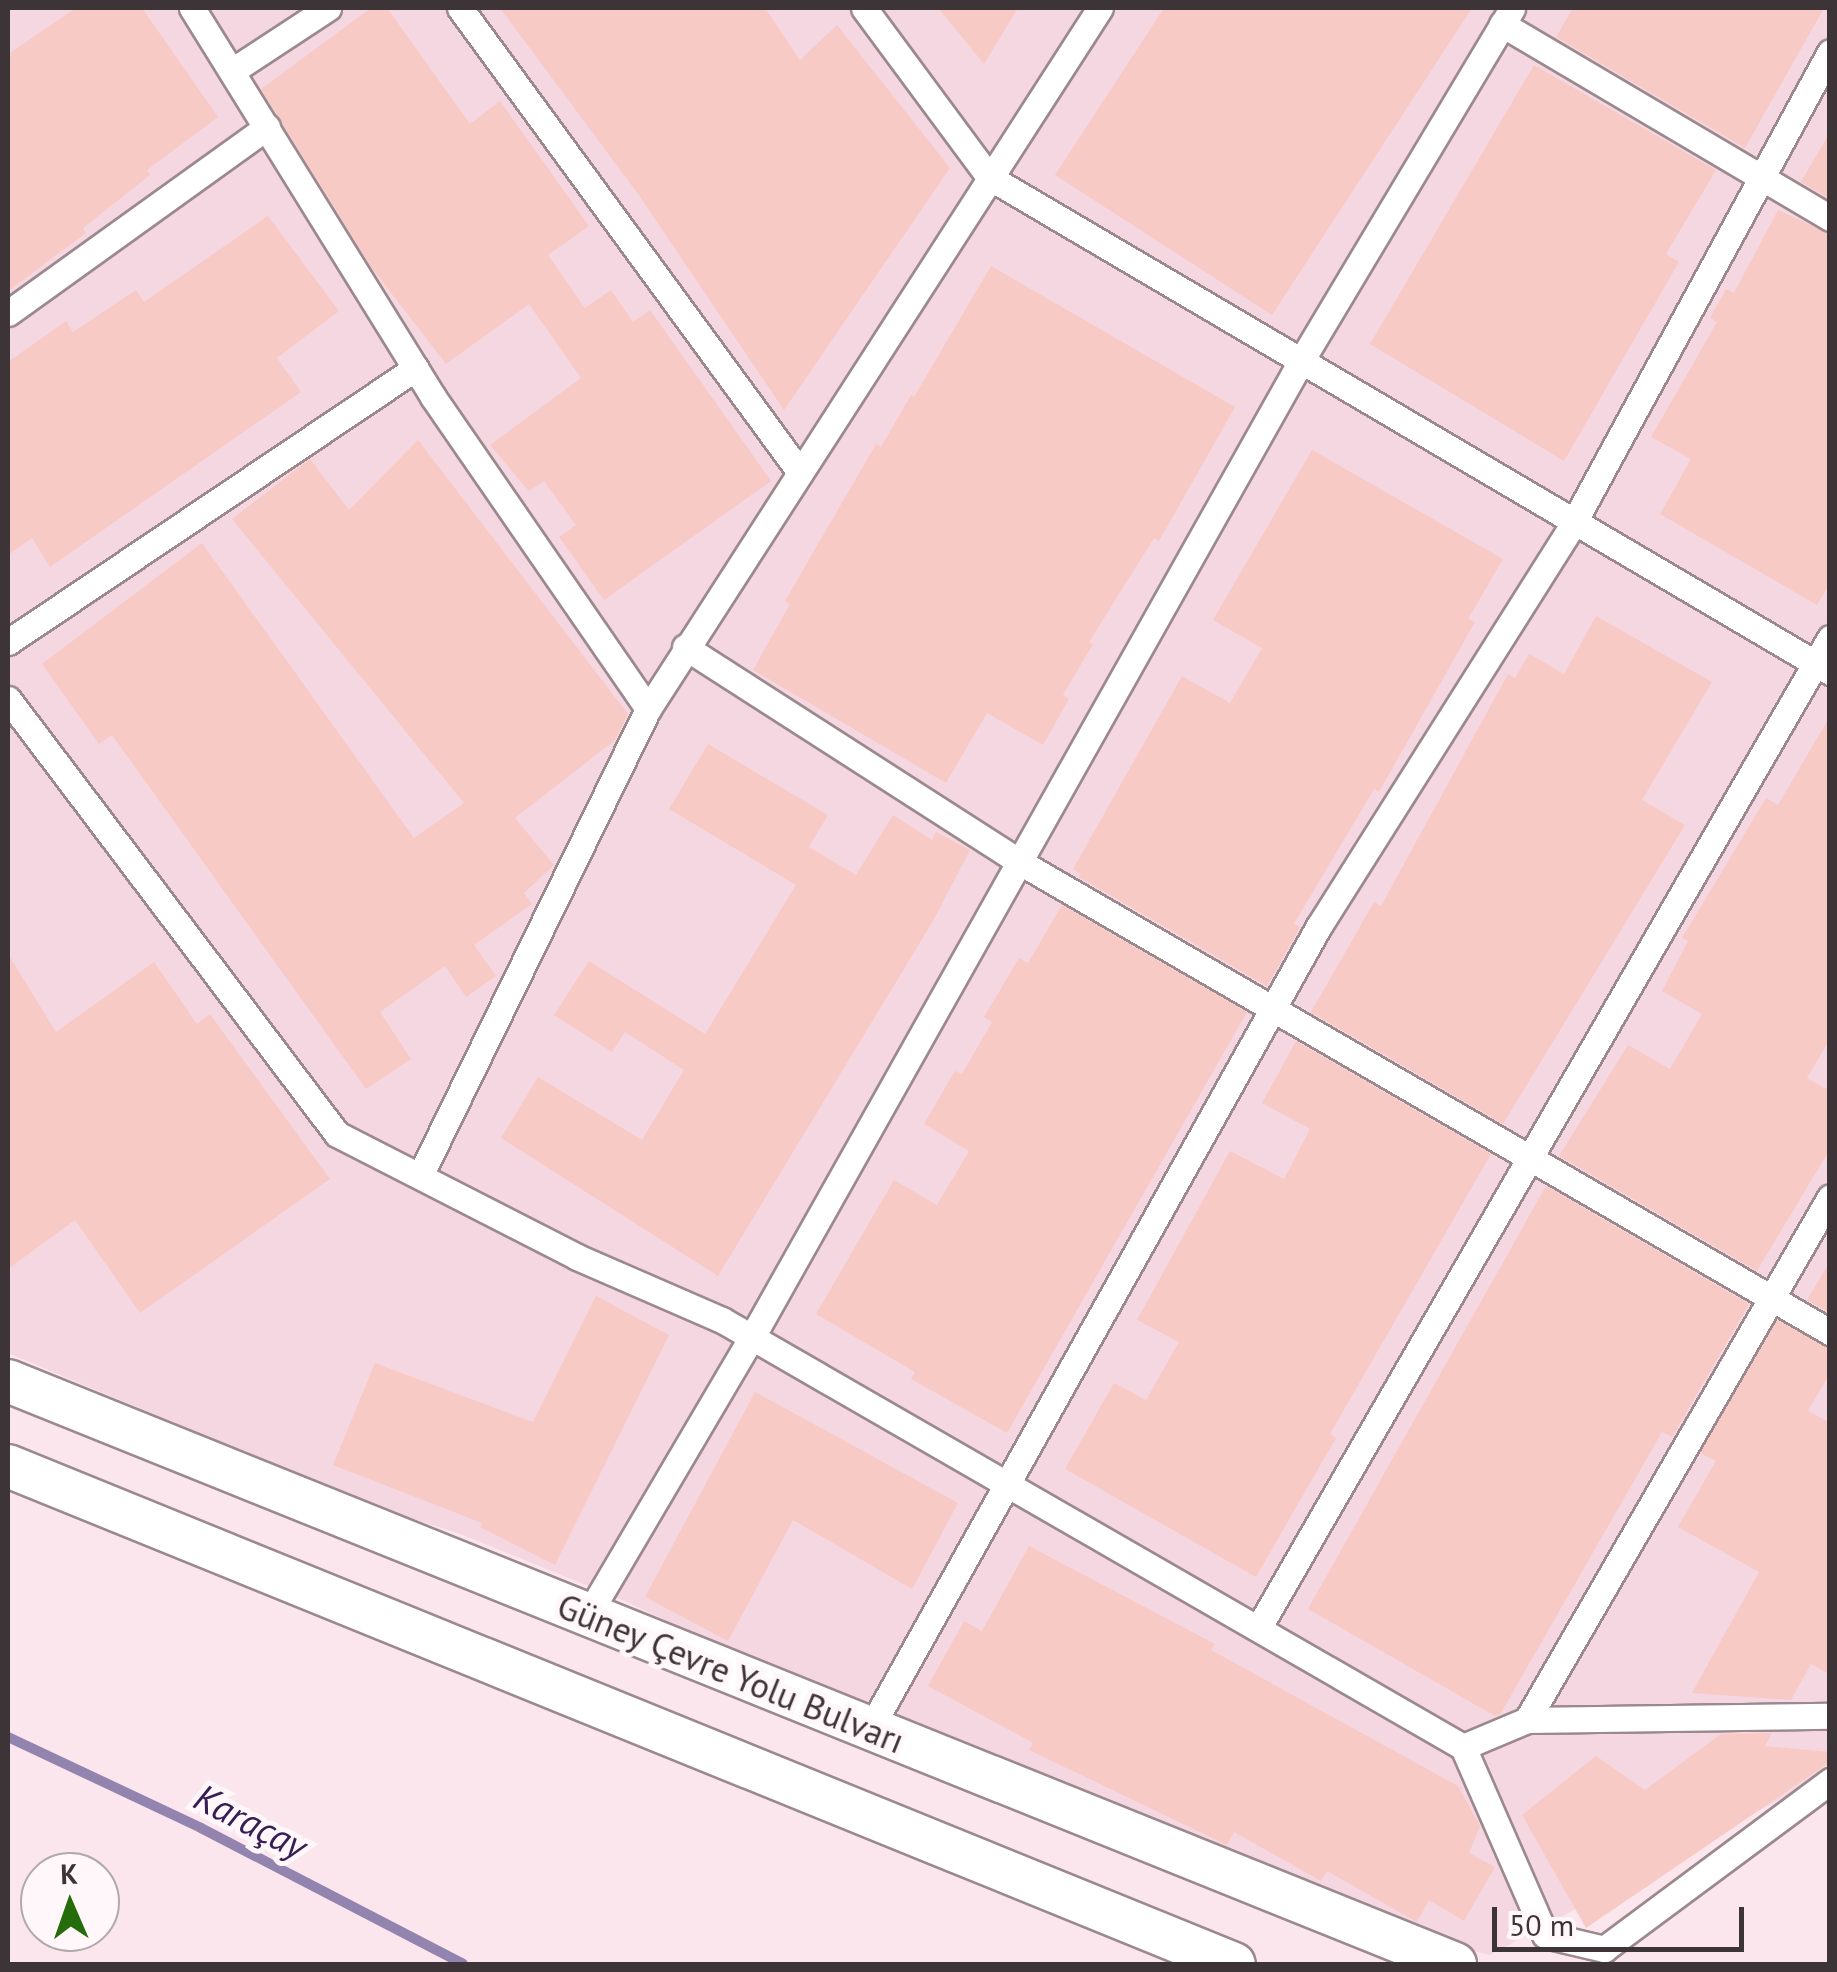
<!DOCTYPE html>
<html>
<head>
<meta charset="utf-8">
<style>
  body { margin:0 }
  #map { position:relative; width:1837px; height:1972px; overflow:hidden; background:#fae6ec; font-family:"PT Sans",sans-serif }
  div>[style] { position:absolute }
  .built>* { inset:0; background:#f4d7e0 }
  .stream>* { height:10px; margin:-5px; padding:0 5px; transform-origin:5px; border-radius:5px; background:#9384af }
  .building>* { inset:0; background:#f8cac5 }
  .roads { filter:drop-shadow(2px 0 #9b898e) drop-shadow(-2px 0 #9b898e) drop-shadow(0 2px #9b898e) drop-shadow(0 -2px #9b898e) }
  .minor>* { height:25px; margin:-12.5px; padding:0 12.5px; transform-origin:12.5px; border-radius:12.5px; background:#fff }
  .trunk>* { height:42px; margin:-21px; padding:0 21px; transform-origin:21px; border-radius:21px; background:#fff }
  span { translate:-50% -50%; white-space:nowrap; text-align:center; line-height:1.15; -webkit-text-stroke:10px #fff7f9; paint-order:stroke }
  .street-label { font-size:35px; color:#3c3436 }
  .water-label { font-size:38px; color:#361e54; font-style:italic }
  .frame { position:absolute; inset:0; border:10px solid #3c3436; pointer-events:none }
  .north { position:absolute; left:20px; top:1852px; width:100px; height:100px; box-sizing:border-box; background:#fff7f9; border:2px solid #b1a9ab; border-radius:50%; rotate:358deg; font-size:28px; font-weight:700; line-height:40px; text-align:center; color:#3c3436 }
  .north::after { content:''; display:block; margin:auto; width:35px; height:45px; background:#256d0a; clip-path:polygon(50% 0,100% 100%,50% 72%,0 100%) }
  .scale { position:absolute; left:1492px; top:1907px; width:252px; height:45px; box-sizing:border-box; border:5px solid #3c3436; border-top:0; padding-left:12px; font-size:30px; line-height:35px; white-space:nowrap; color:#3c3436; -webkit-text-stroke:8px #fff7f9; paint-order:stroke }
</style>
</head>
<body>
<div id="map">
  <div class="built">
    <div style="clip-path:polygon(8px 8px,1829px 8px,1829px 1773px,1490px 1955px,1432px 1941px,1094px 1794px,1004px 1766px,771px 1671px,625px 1601px,463px 1535px,366px 1503px,8px 1353px)"></div>
  </div>
  <div class="stream">
    <div style="left:8px;top:1737px;width:213px;rotate:25.2deg"></div>
    <div style="left:201px;top:1828px;width:295px;rotate:27.4deg"></div>
  </div>
  <div class="building">
    <div style="clip-path:polygon(76px 8px,142px 8px,218px 117px,147px 170px,150px 175px,83px 228px,86px 233px,8px 291px,8px 54px)"></div>
    <div style="clip-path:polygon(371px 8px,387px 8px,470px 124px,500px 101px,589px 226px,548px 255px,585px 308px,611px 290px,633px 322px,650px 310px,771px 481px,604px 600px,559px 537px,576px 525px,544px 481px,529px 491px,490px 445px,581px 378px,529px 304px,446px 364px,371px 267px,261px 89px)"></div>
    <div style="clip-path:polygon(500px 8px,765px 8px,800px 60px,837px 25px,950px 168px,784px 410px,638px 194px)"></div>
    <div style="clip-path:polygon(938px 8px,1018px 8px,984px 64px)"></div>
    <div style="clip-path:polygon(1164px 8px,1472px 8px,1272px 315px,1055px 175px)"></div>
    <div style="clip-path:polygon(1573px 8px,1824px 8px,1745px 148px,1556px 37px)"></div>
    <div style="clip-path:polygon(1534px 65px,1716px 170px,1666px 254px,1679px 262px,1564px 461px,1370px 344px)"></div>
    <div style="clip-path:polygon(1830px 132px,1830px 199px,1801px 182px)"></div>
    <div style="clip-path:polygon(1778px 210px,1830px 234px,1830px 583px,1817px 605px,1660px 514px,1691px 459px,1651px 437px,1717px 322px,1710px 318px,1726px 289px,1734px 293px)"></div>
    <div style="clip-path:polygon(268px 216px,339px 311px,277px 358px,301px 392px,50px 567px,32px 538px,8px 555px,8px 362px,66px 321px,73px 332px,136px 290px,144px 302px)"></div>
    <div style="clip-path:polygon(991px 266px,1235px 407px,1159px 541px,1154px 538px,1089px 642px,1093px 644px,1063px 695px,1069px 699px,1043px 745px,987px 713px,946px 783px,753px 670px,790px 604px,785px 601px,876px 444px,881px 447px,911px 395px,914px 397px)"></div>
    <div style="clip-path:polygon(418px 440px,628px 714px,615px 740px,515px 818px,554px 865px,524px 893px,532px 904px,474px 945px,496px 976px,466px 997px,445px 966px,380px 1012px,411px 1059px,366px 1089px,112px 735px,99px 744px,42px 664px,202px 543px,414px 838px,464px 803px,232px 519px,310px 459px,349px 510px)"></div>
    <div style="clip-path:polygon(1312px 450px,1503px 559px,1468px 619px,1475px 622px,1379px 792px,1374px 789px,1294px 924px,1300px 927px,1267px 986px,1079px 877px,1081px 874px,1073px 869px,1182px 676px,1230px 703px,1262px 648px,1213px 620px)"></div>
    <div style="clip-path:polygon(1596px 616px,1712px 682px,1642px 800px,1685px 825px,1503px 1124px,1311px 1012px,1374px 902px,1381px 906px,1508px 674px,1515px 678px,1529px 654px,1564px 674px)"></div>
    <div style="clip-path:polygon(1830px 716px,1830px 1039px,1807px 1078px,1830px 1091px,1830px 1149px,1757px 1271px,1559px 1156px,1628px 1045px,1670px 1069px,1702px 1014px,1662px 991px,1688px 941px,1682px 938px,1766px 798px,1778px 805px)"></div>
    <div style="clip-path:polygon(708px 744px,828px 815px,809px 847px,856px 875px,893px 815px,932px 840px,936px 832px,970px 850px,933px 921px,718px 1276px,501px 1138px,538px 1077px,642px 1140px,684px 1070px,625px 1032px,612px 1052px,554px 1015px,589px 961px,705px 1034px,796px 885px,669px 809px)"></div>
    <div style="clip-path:polygon(1062px 905px,1247px 1012px,1007px 1433px,911px 1379px,915px 1372px,816px 1314px,894px 1180px,937px 1205px,969px 1151px,924px 1124px,955px 1071px,962px 1074px,992px 1022px,984px 1017px,1019px 958px,1028px 963px)"></div>
    <div style="clip-path:polygon(8px 954px,56px 1032px,154px 962px,197px 1024px,210px 1014px,330px 1179px,140px 1313px,75px 1220px,8px 1269px)"></div>
    <div style="clip-path:polygon(1296px 1041px,1491px 1154px,1330px 1434px,1336px 1438px,1256px 1577px,1065px 1469px,1114px 1383px,1146px 1400px,1179px 1342px,1137px 1320px,1230px 1151px,1284px 1179px,1310px 1129px,1262px 1103px)"></div>
    <div style="clip-path:polygon(1546px 1186px,1749px 1304px,1672px 1437px,1662px 1432px,1501px 1713px,1495px 1716px,1308px 1609px)"></div>
    <div style="clip-path:polygon(1830px 1261px,1830px 1313px,1807px 1300px)"></div>
    <div style="clip-path:polygon(596px 1296px,669px 1335px,555px 1565px,480px 1527px,482px 1523px,333px 1465px,375px 1363px,533px 1422px)"></div>
    <div style="clip-path:polygon(1777px 1320px,1830px 1348px,1830px 1373px,1808px 1411px,1830px 1423px,1830px 1675px,1811px 1664px,1791px 1700px,1692px 1693px,1759px 1572px,1678px 1527px,1716px 1461px,1700px 1453px)"></div>
    <div style="clip-path:polygon(755px 1392px,958px 1503px,912px 1589px,793px 1520px,728px 1641px,645px 1597px)"></div>
    <div style="clip-path:polygon(1029px 1546px,1215px 1644px,1211px 1650px,1458px 1786px,1480px 1826px,1469px 1853px,1495px 1867px,1464px 1921px,1429px 1900px,1417px 1922px,1327px 1871px,1321px 1881px,1234px 1832px,1227px 1845px,1029px 1750px,1033px 1743px,928px 1686px,964px 1621px,982px 1631px)"></div>
    <div style="clip-path:polygon(1772px 1733px,1765px 1746px,1830px 1752px,1830px 1762px,1586px 1928px,1522px 1815px,1596px 1756px,1645px 1790px,1721px 1734px)"></div>
  </div>
  <div class="roads">
    <div class="minor">
      <div style="left:192px;top:8px;width:458px;rotate:58.2deg"></div>
      <div style="left:433px;top:397px;width:379px;rotate:55.4deg"></div>
      <div style="left:460px;top:8px;width:574px;rotate:53.79deg"></div>
      <div style="left:864px;top:8px;width:210px;rotate:53.5deg"></div>
      <div style="left:989px;top:177px;width:976px;rotate:30.48deg"></div>
      <div style="left:1502px;top:24px;width:381px;rotate:30.6deg"></div>
      <div style="left:232px;top:71px;width:115px;rotate:-33.3deg"></div>
      <div style="left:8px;top:313px;width:319px;rotate:-35.7deg"></div>
      <div style="left:8px;top:642px;width:491px;rotate:-33.9deg"></div>
      <div style="left:685px;top:647px;width:396px;rotate:32.7deg"></div>
      <div style="left:1018px;top:861px;width:939px;rotate:30.12deg"></div>
      <div style="left:8px;top:699px;width:545px;rotate:52.9deg"></div>
      <div style="left:337px;top:1134px;width:270px;rotate:27.1deg"></div>
      <div style="left:577px;top:1257px;width:158px;rotate:23.5deg"></div>
      <div style="left:722px;top:1320px;width:855px;rotate:29.95deg"></div>
      <div style="left:1463px;top:1747px;width:205px;rotate:66.4deg"></div>
      <div style="left:1545px;top:1935px;width:61px;rotate:13.3deg"></div>
      <div style="left:1604px;top:1949px;width:282px;rotate:-36.6deg"></div>
      <div style="left:420px;top:1176px;width:520px;rotate:-63.98deg"></div>
      <div style="left:648px;top:709px;width:834px;rotate:-57.19deg"></div>
      <div style="left:588px;top:1615px;width:323px;rotate:-59.5deg"></div>
      <div style="left:752px;top:1337px;width:1120px;rotate:-60.64deg"></div>
      <div style="left:1301px;top:361px;width:411px;rotate:-59.1deg"></div>
      <div style="left:1259px;top:1627px;width:1142px;rotate:-60deg"></div>
      <div style="left:1527px;top:1720px;width:303px;rotate:-0.8deg"></div>
      <div style="left:870px;top:1729px;width:920px;rotate:-60.79deg"></div>
      <div style="left:1319px;top:926px;width:478px;rotate:-57.7deg"></div>
      <div style="left:1574px;top:522px;width:535px;rotate:-61.42deg"></div>
      <div style="left:1463px;top:1747px;width:69px;rotate:-22.9deg"></div>
      <div style="left:1527px;top:1720px;width:604px;rotate:-59.91deg"></div>
    </div>
    <div class="trunk">
      <div style="left:8px;top:1381px;width:1560px;rotate:21.94deg"></div>
      <div style="left:8px;top:1466px;width:1323px;rotate:22.11deg"></div>
    </div>
  </div>
  <div class="street-label">
    <span style="left:731px;top:1673px;rotate:22deg">Güney Çevre Yolu Bulvarı</span>
  </div>
  <div class="water-label">
    <span style="left:251px;top:1821px;rotate:27deg">Karaçay</span>
  </div>
  <div class="frame"></div>
  <div class="north">K</div>
  <div class="scale">50 m</div>
</div>
</body>
</html>
